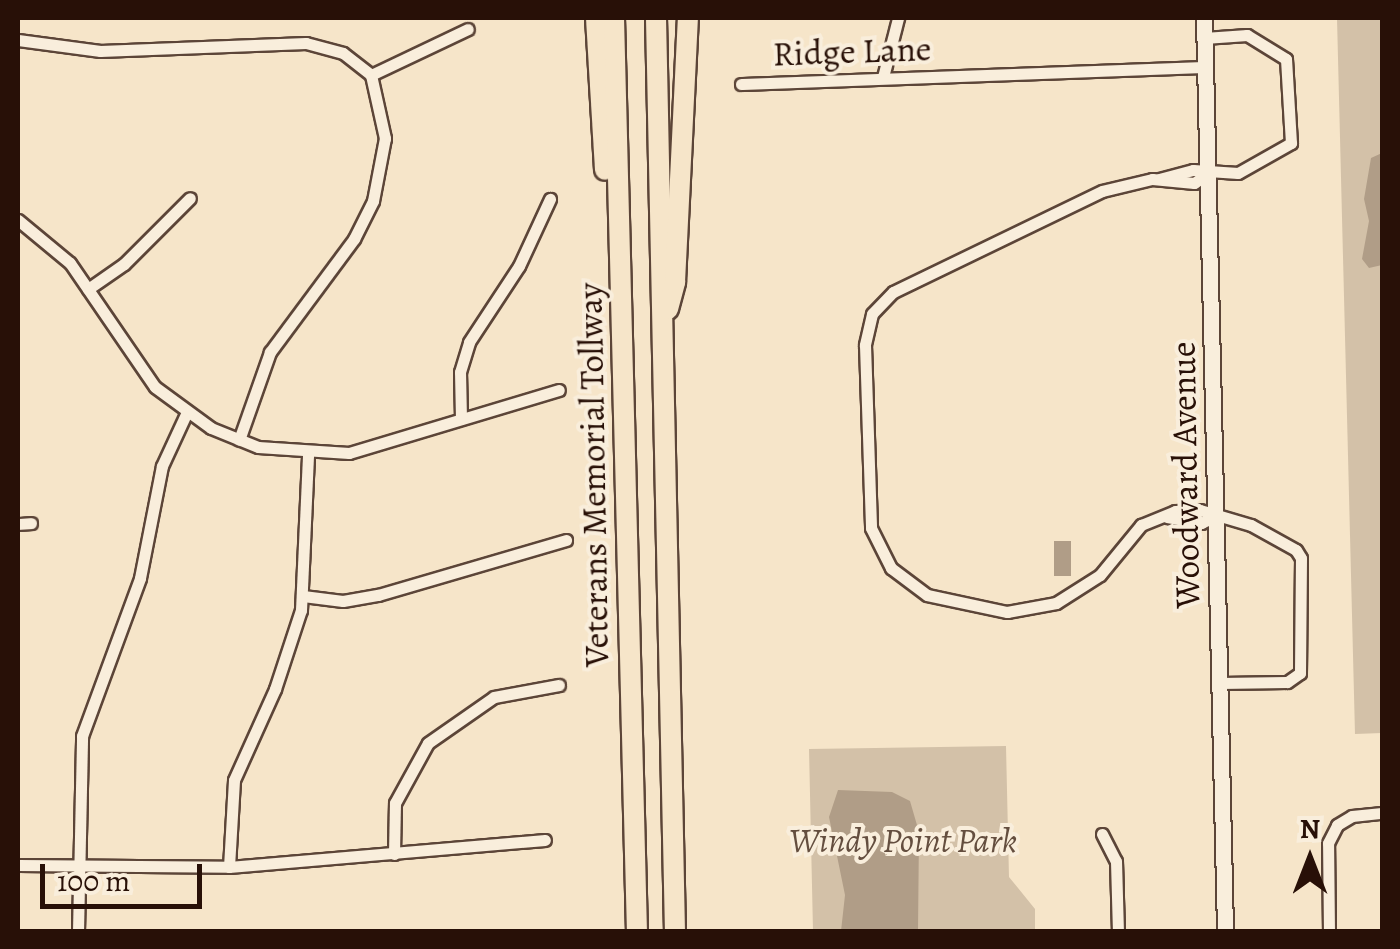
<!DOCTYPE html>
<html>
<head>
<meta charset="utf-8">
<style>
  body { margin:0 }
  #map { position:relative; width:1400px; height:949px; overflow:hidden; background:#f6e5c9; font-family:Alegreya,serif }
  div>[style] { position:absolute }
  .green>* { inset:0; background:#d3c1a8 }
  .water>* { inset:0; background:#b09d87; transform-origin:0 0 }
  .roads { filter:drop-shadow(2px 0 #5c4538) drop-shadow(-2px 0 #5c4538) drop-shadow(0 2px #5c4538) drop-shadow(0 -2px #5c4538) }
  .minor>* { height:11px; margin:-5.5px; padding:0 5.5px; transform-origin:5.5px; border-radius:5.5px; background:#f9eedc }
  .secondary>* { height:15px; margin:-7.5px; padding:0 7.5px; transform-origin:7.5px; border-radius:7.5px; background:#f9eedc }
  .motorway>* { height:20px; margin:-10px; padding:0 10px; transform-origin:10px; border-radius:10px; background:#f6e5c9 }
  span { translate:-50% -50%; white-space:nowrap; text-align:center; line-height:1.15; -webkit-text-stroke:8px #f9eedc; paint-order:stroke }
  .street-label { font-size:35px; color:#281007 }
  .park-label { font-size:35px; color:#644e3f; font-style:italic }
  .frame { position:absolute; inset:0; border:20px solid #281007; pointer-events:none }
  .north { position:absolute; left:1260px; top:809px; width:100px; height:100px; -webkit-text-stroke:8px #f9eedc; paint-order:stroke; rotate:0deg; font-size:28px; font-weight:700; line-height:40px; text-align:center; color:#281007 }
  .north::after { content:''; display:block; margin:auto; width:35px; height:45px; background:#281007; clip-path:polygon(50% 0,100% 100%,50% 72%,0 100%) }
  .scale { position:absolute; left:40px; top:864px; width:162px; height:45px; box-sizing:border-box; border:5px solid #281007; border-top:0; padding-left:12px; font-size:30px; line-height:35px; white-space:nowrap; color:#281007; -webkit-text-stroke:8px #f9eedc; paint-order:stroke }
</style>
</head>
<body>
<div id="map">
  <div class="green">
    <div style="clip-path:polygon(1337px 18px,1382px 18px,1382px 733px,1355px 734px)"></div>
    <div style="clip-path:polygon(1006px 746px,1009px 877px,1035px 909px,1035px 931px,813px 931px,809px 749px)"></div>
  </div>
  <div class="water">
    <div style="clip-path:polygon(1382px 153px,1382px 265px,1369px 268px,1362px 259px,1369px 221px,1364px 199px,1371px 158px)"></div>
    <div style="left:1054px;top:541px;width:17px;height:35px"></div>
    <div style="clip-path:polygon(838px 790px,892px 792px,910px 801px,919px 832px,918px 931px,841px 931px,845px 895px,829px 817px)"></div>
  </div>
  <div class="roads">
    <div class="minor">
      <div style="left:18px;top:40px;width:83px;rotate:7.6deg"></div>
      <div style="left:100px;top:51px;width:206px;rotate:-2.2deg"></div>
      <div style="left:306px;top:43px;width:38px;rotate:15deg"></div>
      <div style="left:343px;top:53px;width:36px;rotate:38deg"></div>
      <div style="left:371px;top:75px;width:65px;rotate:77.5deg"></div>
      <div style="left:385px;top:138px;width:64px;rotate:100.8deg"></div>
      <div style="left:373px;top:201px;width:42px;rotate:116.6deg"></div>
      <div style="left:354px;top:239px;width:141px;rotate:126.6deg"></div>
      <div style="left:270px;top:352px;width:93px;rotate:109.4deg"></div>
      <div style="left:371px;top:75px;width:107px;rotate:-25.4deg"></div>
      <div style="left:883px;top:77px;width:61px;rotate:-75.7deg"></div>
      <div style="left:741px;top:84px;width:464px;rotate:-2.1deg"></div>
      <div style="left:1208px;top:173px;width:17px;rotate:144deg"></div>
      <div style="left:1194px;top:183px;width:42px;rotate:-174.6deg"></div>
      <div style="left:1152px;top:179px;width:51px;rotate:166.5deg"></div>
      <div style="left:1102px;top:191px;width:232px;rotate:154.2deg"></div>
      <div style="left:893px;top:292px;width:30px;rotate:134deg"></div>
      <div style="left:872px;top:314px;width:32px;rotate:103deg"></div>
      <div style="left:865px;top:345px;width:183px;rotate:88.1deg"></div>
      <div style="left:871px;top:528px;width:45px;rotate:63.4deg"></div>
      <div style="left:891px;top:568px;width:45px;rotate:36.9deg"></div>
      <div style="left:927px;top:595px;width:82px;rotate:12deg"></div>
      <div style="left:1007px;top:612px;width:50px;rotate:-10.4deg"></div>
      <div style="left:1056px;top:603px;width:52px;rotate:-32.5deg"></div>
      <div style="left:1100px;top:575px;width:65px;rotate:-50.6deg"></div>
      <div style="left:1141px;top:525px;width:37px;rotate:-22deg"></div>
      <div style="left:1175px;top:511px;width:25px;rotate:-2deg"></div>
      <div style="left:1200px;top:510px;width:53px;rotate:16.4deg"></div>
      <div style="left:1251px;top:525px;width:51px;rotate:29.1deg"></div>
      <div style="left:1296px;top:550px;width:9px;rotate:58deg"></div>
      <div style="left:1301px;top:558px;width:115px;rotate:90.5deg"></div>
      <div style="left:1300px;top:673px;width:16px;rotate:145deg"></div>
      <div style="left:1287px;top:682px;width:67px;rotate:179.1deg"></div>
      <div style="left:1159px;top:179px;width:35px;rotate:-15deg"></div>
      <div style="left:1193px;top:170px;width:45px;rotate:3.8deg"></div>
      <div style="left:1238px;top:173px;width:61px;rotate:-29.5deg"></div>
      <div style="left:1291px;top:143px;width:84px;rotate:-93.4deg"></div>
      <div style="left:1286px;top:59px;width:46px;rotate:-148.4deg"></div>
      <div style="left:1247px;top:35px;width:43px;rotate:176deg"></div>
      <div style="left:18px;top:220px;width:67px;rotate:39.6deg"></div>
      <div style="left:70px;top:263px;width:150px;rotate:55.6deg"></div>
      <div style="left:155px;top:387px;width:69px;rotate:36.2deg"></div>
      <div style="left:211px;top:428px;width:51px;rotate:22deg"></div>
      <div style="left:258px;top:447px;width:91px;rotate:3.8deg"></div>
      <div style="left:349px;top:453px;width:219px;rotate:-16.7deg"></div>
      <div style="left:88px;top:289px;width:44px;rotate:-34.8deg"></div>
      <div style="left:124px;top:264px;width:93px;rotate:-45deg"></div>
      <div style="left:461px;top:419px;width:47px;rotate:-91.2deg"></div>
      <div style="left:460px;top:372px;width:31px;rotate:-73deg"></div>
      <div style="left:469px;top:342px;width:91px;rotate:-56.7deg"></div>
      <div style="left:519px;top:266px;width:74px;rotate:-65.2deg"></div>
      <div style="left:1167px;top:517px;width:35px;rotate:10deg"></div>
      <div style="left:1201px;top:523px;width:17px;rotate:-25deg"></div>
      <div style="left:18px;top:524px;width:13px;rotate:-4deg"></div>
      <div style="left:303px;top:596px;width:40px;rotate:7.1deg"></div>
      <div style="left:343px;top:601px;width:36px;rotate:-10deg"></div>
      <div style="left:378px;top:595px;width:196px;rotate:-16.3deg"></div>
      <div style="left:1102px;top:834px;width:30px;rotate:63deg"></div>
      <div style="left:1116px;top:861px;width:71px;rotate:88.4deg"></div>
      <div style="left:394px;top:854px;width:51px;rotate:-88.9deg"></div>
      <div style="left:395px;top:803px;width:68px;rotate:-61.2deg"></div>
      <div style="left:428px;top:743px;width:80px;rotate:-34.9deg"></div>
      <div style="left:494px;top:697px;width:66px;rotate:-10.5deg"></div>
      <div style="left:18px;top:865px;width:211px;rotate:0.5deg"></div>
      <div style="left:229px;top:867px;width:317px;rotate:-4.9deg"></div>
      <div style="left:229px;top:867px;width:87px;rotate:-86.7deg"></div>
      <div style="left:234px;top:780px;width:100px;rotate:-65.7deg"></div>
      <div style="left:275px;top:689px;width:83px;rotate:-71.8deg"></div>
      <div style="left:301px;top:610px;width:156px;rotate:-87.4deg"></div>
      <div style="left:78px;top:932px;width:196px;rotate:-88.8deg"></div>
      <div style="left:82px;top:736px;width:168px;rotate:-69.8deg"></div>
      <div style="left:140px;top:578px;width:114px;rotate:-78.9deg"></div>
      <div style="left:162px;top:466px;width:57px;rotate:-65.2deg"></div>
      <div style="left:1329px;top:932px;width:89px;rotate:-90.6deg"></div>
      <div style="left:1328px;top:843px;width:20px;rotate:-63deg"></div>
      <div style="left:1337px;top:825px;width:17px;rotate:-31deg"></div>
      <div style="left:1352px;top:816px;width:30px;rotate:-6deg"></div>
    </div>
    <div class="secondary">
      <div style="left:1204px;top:18px;width:914px;rotate:88.68deg"></div>
    </div>
    <div class="motorway">
      <div style="left:596px;top:18px;width:152px;rotate:86.6deg"></div>
      <div style="left:614px;top:18px;width:914px;rotate:88.56deg"></div>
      <div style="left:656px;top:18px;width:914px;rotate:88.81deg"></div>
      <div style="left:668px;top:309px;width:28px;rotate:-75deg"></div>
      <div style="left:675px;top:282px;width:264px;rotate:-87.2deg"></div>
    </div>
  </div>
  <div class="street-label">
    <span style="left:852px;top:51px;rotate:-2deg">Ridge Lane</span>
    <span style="left:593px;top:475px;rotate:-91deg">Veterans Memorial Tollway</span>
    <span style="left:1185px;top:475px;rotate:-91deg">Woodward Avenue</span>
  </div>
  <div class="park-label">
    <span style="left:903px;top:840px">Windy Point Park</span>
  </div>
  <div class="frame"></div>
  <div class="north">N</div>
  <div class="scale">100 m</div>
</div>
</body>
</html>
